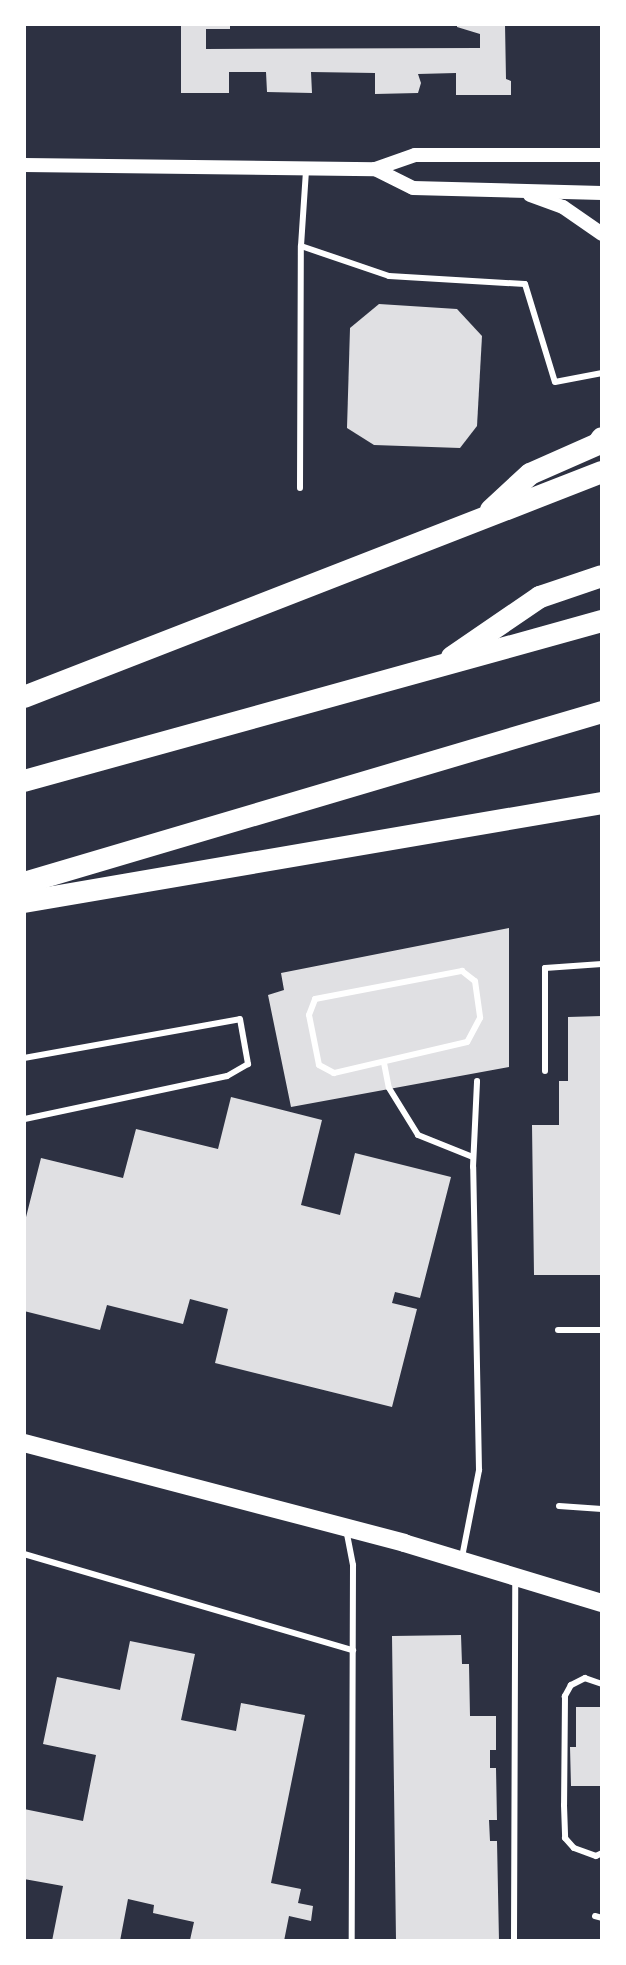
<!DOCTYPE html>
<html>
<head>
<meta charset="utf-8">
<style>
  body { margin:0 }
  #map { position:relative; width:626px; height:1965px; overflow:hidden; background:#2d3142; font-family:Overpass,sans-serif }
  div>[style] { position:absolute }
  .building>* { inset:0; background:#e0e0e3 }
  .service>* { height:6px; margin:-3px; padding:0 3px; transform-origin:3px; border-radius:3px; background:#fff }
  .tertiary>* { height:14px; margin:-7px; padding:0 7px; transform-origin:7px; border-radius:7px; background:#fff }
  .primary>* { height:18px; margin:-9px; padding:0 9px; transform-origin:9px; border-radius:9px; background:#fff }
  .motorway>* { height:22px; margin:-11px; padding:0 11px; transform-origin:11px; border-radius:11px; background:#fff }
  span { translate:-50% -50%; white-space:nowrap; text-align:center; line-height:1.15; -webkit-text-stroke:8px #fff; paint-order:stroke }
  .frame { position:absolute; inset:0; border:26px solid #fff; pointer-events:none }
</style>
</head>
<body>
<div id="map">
  <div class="building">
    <div style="clip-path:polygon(181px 24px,230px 24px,230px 29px,206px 29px,206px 49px,480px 48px,480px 34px,457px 27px,457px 24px,505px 24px,506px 79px,511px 81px,511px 95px,456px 95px,456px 73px,418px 74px,421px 83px,418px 93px,375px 94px,375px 73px,311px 72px,312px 93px,267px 92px,266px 72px,229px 72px,229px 93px,181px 93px)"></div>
    <div style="clip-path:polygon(379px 304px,457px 309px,482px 336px,477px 426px,460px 448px,374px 445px,347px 428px,350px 328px)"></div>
    <div style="clip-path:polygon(509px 928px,509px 1067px,291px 1107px,268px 995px,284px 990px,281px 973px)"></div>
    <div style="clip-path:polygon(602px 1016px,602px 1275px,534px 1275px,532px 1125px,559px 1125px,559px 1081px,568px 1081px,568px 1017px)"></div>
    <div style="clip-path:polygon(231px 1097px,322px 1120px,301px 1205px,340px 1215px,355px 1153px,451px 1177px,420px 1298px,395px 1292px,392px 1303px,417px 1309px,392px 1407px,215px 1363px,228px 1309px,190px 1299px,183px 1324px,107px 1305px,100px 1330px,24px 1311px,24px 1225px,41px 1158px,123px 1178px,136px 1129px,218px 1149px)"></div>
    <div style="clip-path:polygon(461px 1635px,462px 1664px,469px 1664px,470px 1716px,496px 1716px,496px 1750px,490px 1750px,490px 1768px,496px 1768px,497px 1820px,489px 1820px,490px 1841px,497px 1841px,499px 1941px,396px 1941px,392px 1636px)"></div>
    <div style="clip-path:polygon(130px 1641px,195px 1654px,181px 1720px,236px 1731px,241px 1703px,305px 1715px,271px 1883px,301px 1889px,298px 1903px,313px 1906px,311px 1921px,289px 1916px,284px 1941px,190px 1940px,194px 1922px,153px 1913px,154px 1905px,128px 1899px,120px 1941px,52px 1941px,63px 1886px,24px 1879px,24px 1809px,83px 1821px,96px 1755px,43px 1744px,57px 1677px,120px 1690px)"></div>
    <div style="clip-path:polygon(576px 1707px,602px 1707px,602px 1786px,571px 1786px,570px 1747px,576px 1747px)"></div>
  </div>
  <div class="service">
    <div style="left:301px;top:246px;width:76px;rotate:-86.2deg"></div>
    <div style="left:300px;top:488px;width:242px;rotate:-89.8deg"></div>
    <div style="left:301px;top:246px;width:93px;rotate:18.8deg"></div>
    <div style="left:389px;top:276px;width:136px;rotate:3.4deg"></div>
    <div style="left:525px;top:284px;width:102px;rotate:73deg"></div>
    <div style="left:555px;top:382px;width:48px;rotate:-10.8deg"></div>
    <div style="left:462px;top:971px;width:16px;rotate:38deg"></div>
    <div style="left:475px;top:981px;width:37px;rotate:82deg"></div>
    <div style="left:480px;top:1018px;width:27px;rotate:118deg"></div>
    <div style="left:467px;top:1042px;width:137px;rotate:166.9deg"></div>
    <div style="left:334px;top:1073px;width:17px;rotate:-152deg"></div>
    <div style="left:319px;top:1065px;width:51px;rotate:-101.3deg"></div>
    <div style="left:309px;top:1015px;width:17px;rotate:-69deg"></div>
    <div style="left:315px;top:999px;width:150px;rotate:-10.8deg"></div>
    <div style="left:24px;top:1058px;width:219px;rotate:-10.2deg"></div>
    <div style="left:240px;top:1019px;width:46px;rotate:79.9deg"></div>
    <div style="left:248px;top:1064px;width:24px;rotate:150deg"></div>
    <div style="left:227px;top:1076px;width:208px;rotate:168deg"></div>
    <div style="left:384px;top:1063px;width:25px;rotate:79deg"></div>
    <div style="left:389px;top:1088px;width:55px;rotate:58.3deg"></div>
    <div style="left:418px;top:1135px;width:59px;rotate:21.8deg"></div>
    <div style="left:545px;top:1071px;width:103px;rotate:-90deg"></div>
    <div style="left:545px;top:968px;width:57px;rotate:-4deg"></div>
    <div style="left:558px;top:1330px;width:44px"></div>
    <div style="left:559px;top:1506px;width:43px;rotate:4deg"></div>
    <div style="left:346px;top:1529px;width:37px;rotate:79deg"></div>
    <div style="left:353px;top:1565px;width:376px;rotate:90.2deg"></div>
    <div style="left:24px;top:1554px;width:343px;rotate:16.3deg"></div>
    <div style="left:462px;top:1557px;width:89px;rotate:-78.9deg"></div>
    <div style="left:479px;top:1470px;width:303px;rotate:-91.1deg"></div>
    <div style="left:473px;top:1167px;width:86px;rotate:-87.3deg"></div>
    <div style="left:602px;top:1684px;width:18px;rotate:-161deg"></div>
    <div style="left:585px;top:1678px;width:16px;rotate:153deg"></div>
    <div style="left:571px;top:1685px;width:13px;rotate:119deg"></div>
    <div style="left:565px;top:1696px;width:109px;rotate:90.5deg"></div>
    <div style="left:564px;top:1805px;width:33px;rotate:88deg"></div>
    <div style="left:565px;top:1838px;width:13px;rotate:48deg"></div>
    <div style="left:574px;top:1848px;width:23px;rotate:20deg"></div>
    <div style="left:596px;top:1856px;width:7px;rotate:-27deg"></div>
    <div style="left:595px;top:1916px;width:7px;rotate:16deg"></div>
    <div style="left:514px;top:1941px;width:362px;rotate:-89.8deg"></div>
  </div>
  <div class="tertiary">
    <div style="left:24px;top:165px;width:351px;rotate:0.7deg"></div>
    <div style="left:375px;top:169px;width:42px;rotate:-19.3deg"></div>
    <div style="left:415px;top:155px;width:187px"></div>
    <div style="left:375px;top:169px;width:42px;rotate:26.6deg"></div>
    <div style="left:413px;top:188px;width:189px;rotate:1.5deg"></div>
    <div style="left:530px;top:195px;width:35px;rotate:20deg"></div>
    <div style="left:563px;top:207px;width:47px;rotate:34.7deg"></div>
  </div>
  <div class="primary">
    <div style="left:24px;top:1443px;width:393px;rotate:14.7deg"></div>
    <div style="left:404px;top:1543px;width:207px;rotate:16.9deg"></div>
  </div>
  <div class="motorway">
    <div style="left:491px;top:510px;width:53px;rotate:-42.7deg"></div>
    <div style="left:530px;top:474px;width:74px;rotate:-23.8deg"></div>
    <div style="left:598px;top:444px;width:7px;rotate:-56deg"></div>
    <div style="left:452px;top:657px;width:107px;rotate:-34.3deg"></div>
    <div style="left:540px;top:597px;width:65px;rotate:-18.7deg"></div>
    <div style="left:24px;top:697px;width:620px;rotate:-21.27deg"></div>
    <div style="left:24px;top:781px;width:600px;rotate:-15.47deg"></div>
    <div style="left:24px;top:883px;width:603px;rotate:-16.48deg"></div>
    <div style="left:24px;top:902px;width:586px;rotate:-9.72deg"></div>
  </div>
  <div class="frame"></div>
</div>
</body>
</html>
